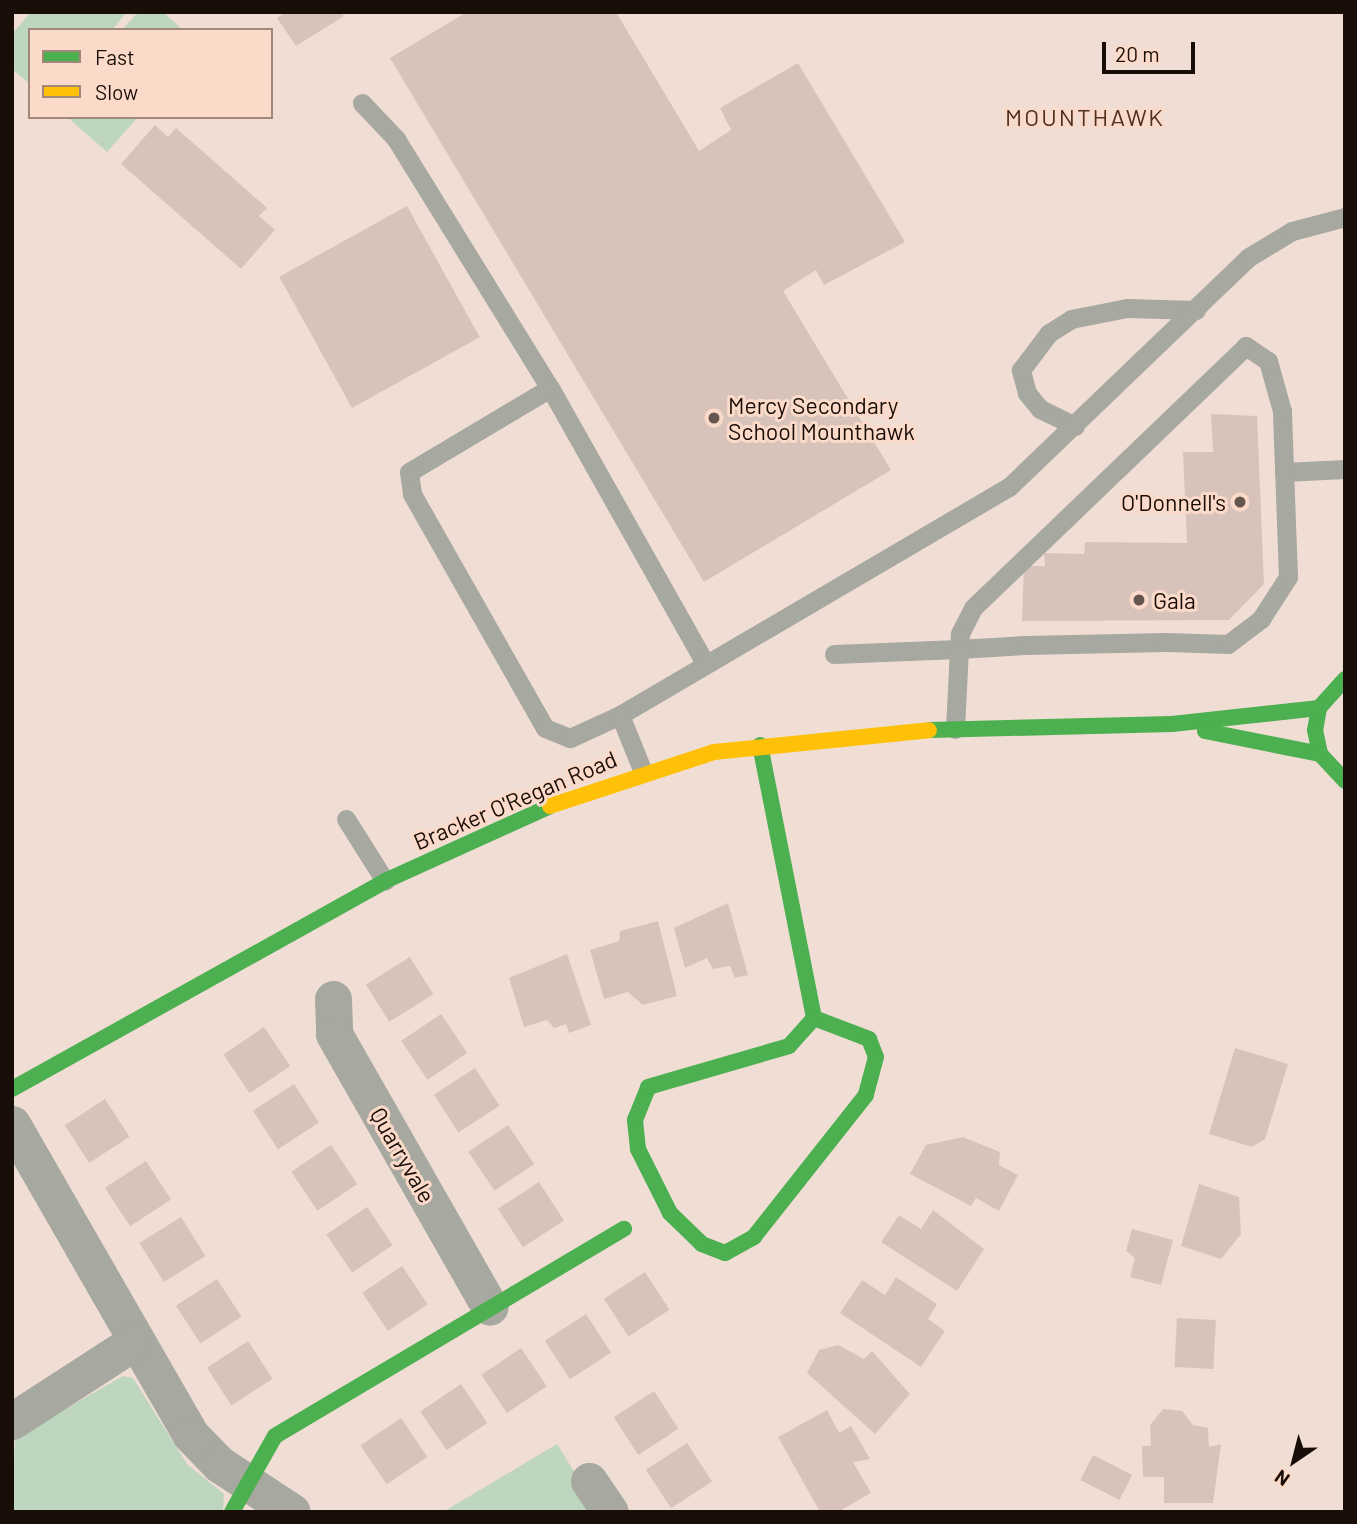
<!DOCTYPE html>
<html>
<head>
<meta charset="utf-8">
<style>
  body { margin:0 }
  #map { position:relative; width:1357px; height:1524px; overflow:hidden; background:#f0ded5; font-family:Barlow,sans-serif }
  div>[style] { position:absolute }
  .green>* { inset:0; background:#bfd6be }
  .building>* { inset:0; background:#d8c3bb; transform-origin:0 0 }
  .lane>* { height:19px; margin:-9.5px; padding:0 9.5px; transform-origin:9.5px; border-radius:9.5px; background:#a7a8a0 }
  .street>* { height:37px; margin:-18.5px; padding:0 18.5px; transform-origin:18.5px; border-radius:18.5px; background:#a7a8a0 }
  .fast>* { height:16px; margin:-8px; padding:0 8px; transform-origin:8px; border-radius:8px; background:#4caf50 }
  .slow>* { height:16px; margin:-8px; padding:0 8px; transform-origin:8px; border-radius:8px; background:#ffc107 }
  .dots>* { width:19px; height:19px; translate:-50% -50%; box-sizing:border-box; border:4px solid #fcdac9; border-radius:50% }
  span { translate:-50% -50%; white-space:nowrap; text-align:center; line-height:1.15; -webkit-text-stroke:6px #fcdac9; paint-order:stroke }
  .poi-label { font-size:23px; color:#180d07 }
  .left { translate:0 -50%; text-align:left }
  .right { translate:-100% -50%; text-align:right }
  .street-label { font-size:23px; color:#180d07 }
  .neighbourhood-label { font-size:24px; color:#4c3224; letter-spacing:2px }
  .frame { position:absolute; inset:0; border:14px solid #180d07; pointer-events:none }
  .legend { position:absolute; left:28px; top:28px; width:245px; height:91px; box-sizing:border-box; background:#fcdac9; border:2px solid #a1887b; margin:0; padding:9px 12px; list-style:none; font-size:21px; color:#180d07 }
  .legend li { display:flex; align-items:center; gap:14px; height:35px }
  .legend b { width:35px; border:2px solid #a1887b }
  .north { position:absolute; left:1259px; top:1426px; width:70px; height:70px; -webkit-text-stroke:5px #fcdac9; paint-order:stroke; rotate:215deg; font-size:19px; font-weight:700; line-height:28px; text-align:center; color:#180d07 }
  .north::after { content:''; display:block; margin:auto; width:24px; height:32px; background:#180d07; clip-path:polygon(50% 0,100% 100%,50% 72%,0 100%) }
  .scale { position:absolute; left:1102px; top:42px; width:93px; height:32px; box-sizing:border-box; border:4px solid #180d07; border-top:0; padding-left:9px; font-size:21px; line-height:24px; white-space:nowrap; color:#180d07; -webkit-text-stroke:5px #fcdac9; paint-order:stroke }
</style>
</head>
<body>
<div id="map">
  <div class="green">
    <div style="clip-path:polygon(31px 12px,127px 12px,112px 30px,30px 30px,30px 84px,12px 69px,12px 34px)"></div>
    <div style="clip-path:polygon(138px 12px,163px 12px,183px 30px,122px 30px)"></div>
    <div style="clip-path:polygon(67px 117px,138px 117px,107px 152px)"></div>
    <div style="clip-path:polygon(123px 1376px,133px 1378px,187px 1464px,224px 1494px,223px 1512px,12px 1512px,15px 1438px)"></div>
    <div style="clip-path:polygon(557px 1444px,599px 1512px,443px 1512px)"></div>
  </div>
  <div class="building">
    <div style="clip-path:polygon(286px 12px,341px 12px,344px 16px,296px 46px,277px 18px)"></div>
    <div style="clip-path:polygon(467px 12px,616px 12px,699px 151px,731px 130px,720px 108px,798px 63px,905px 242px,824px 285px,816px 270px,783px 291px,891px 470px,704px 582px,390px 58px)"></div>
    <div style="clip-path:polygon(155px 125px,168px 137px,176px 128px,267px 208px,259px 216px,275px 230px,241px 269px,121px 164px)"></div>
    <div style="left:407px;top:206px;width:150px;height:146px;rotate:61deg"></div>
    <div style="clip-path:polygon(1211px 414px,1257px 416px,1264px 584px,1229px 620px,1022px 621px,1024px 566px,1045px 566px,1044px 553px,1084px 554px,1085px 542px,1187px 543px,1183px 452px,1213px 452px)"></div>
    <div style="clip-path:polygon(728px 903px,748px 975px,735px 978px,730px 966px,713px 969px,707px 958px,685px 968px,674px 928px)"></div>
    <div style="clip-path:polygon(658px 921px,677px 996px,643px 1005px,628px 992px,604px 999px,590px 950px,619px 941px,620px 931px)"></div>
    <div style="clip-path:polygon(567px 954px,591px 1025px,569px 1033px,566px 1024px,554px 1028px,547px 1020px,524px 1027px,509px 978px)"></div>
    <div style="left:410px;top:957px;width:44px;height:52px;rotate:58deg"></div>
    <div style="left:441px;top:1014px;width:47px;height:48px;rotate:56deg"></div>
    <div style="left:264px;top:1027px;width:47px;height:49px;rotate:56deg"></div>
    <div style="clip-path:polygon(1235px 1048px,1288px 1064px,1265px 1139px,1252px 1147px,1209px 1134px)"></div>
    <div style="left:475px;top:1068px;width:45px;height:49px;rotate:57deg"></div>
    <div style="left:294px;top:1084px;width:46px;height:49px;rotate:57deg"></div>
    <div style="left:105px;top:1099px;width:45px;height:48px;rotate:57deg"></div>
    <div style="left:508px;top:1125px;width:47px;height:48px;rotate:56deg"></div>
    <div style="clip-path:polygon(963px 1137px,1000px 1152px,999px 1165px,1018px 1175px,999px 1211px,976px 1198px,971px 1206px,910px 1174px,926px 1145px)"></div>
    <div style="left:331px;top:1145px;width:47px;height:48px;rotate:56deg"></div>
    <div style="left:146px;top:1161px;width:46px;height:49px;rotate:57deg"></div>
    <div style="left:539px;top:1182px;width:46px;height:49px;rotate:57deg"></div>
    <div style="clip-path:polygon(1199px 1184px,1239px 1197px,1241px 1234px,1221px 1259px,1181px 1246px)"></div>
    <div style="left:367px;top:1207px;width:46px;height:49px;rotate:56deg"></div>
    <div style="clip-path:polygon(933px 1210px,984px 1249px,957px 1291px,881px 1242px,899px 1215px,921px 1229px)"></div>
    <div style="left:181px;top:1217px;width:46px;height:49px;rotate:58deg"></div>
    <div style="clip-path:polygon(1132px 1229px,1173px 1240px,1161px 1285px,1130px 1277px,1135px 1258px,1126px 1251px)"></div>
    <div style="left:402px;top:1266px;width:46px;height:48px;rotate:56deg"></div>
    <div style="left:645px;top:1272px;width:45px;height:49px;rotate:57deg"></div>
    <div style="clip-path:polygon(896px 1277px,937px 1304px,928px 1319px,945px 1331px,921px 1367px,840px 1313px,862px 1280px,885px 1295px)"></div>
    <div style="left:217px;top:1279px;width:45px;height:49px;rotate:57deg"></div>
    <div style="left:586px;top:1314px;width:46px;height:49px;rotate:57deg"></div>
    <div style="left:1177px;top:1318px;width:39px;height:49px;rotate:3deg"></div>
    <div style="left:248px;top:1341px;width:45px;height:49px;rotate:57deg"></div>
    <div style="clip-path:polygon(838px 1345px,864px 1359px,872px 1351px,910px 1394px,875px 1434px,807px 1373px,819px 1350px)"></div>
    <div style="left:521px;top:1348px;width:46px;height:48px;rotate:56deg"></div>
    <div style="left:461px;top:1384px;width:47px;height:49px;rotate:56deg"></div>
    <div style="left:654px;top:1391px;width:45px;height:48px;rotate:57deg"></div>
    <div style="clip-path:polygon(1163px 1409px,1182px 1411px,1193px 1425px,1208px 1428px,1209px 1447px,1221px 1444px,1213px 1503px,1164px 1503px,1164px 1477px,1143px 1477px,1142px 1446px,1151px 1446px,1150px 1425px)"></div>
    <div style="clip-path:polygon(827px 1410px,839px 1433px,851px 1426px,870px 1459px,853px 1462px,871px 1493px,838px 1512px,820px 1512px,778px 1437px)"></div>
    <div style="left:401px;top:1418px;width:47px;height:49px;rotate:56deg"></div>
    <div style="left:687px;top:1443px;width:46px;height:49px;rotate:57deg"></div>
    <div style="left:1093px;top:1455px;width:44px;height:28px;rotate:27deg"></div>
  </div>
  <div class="lane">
    <div style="left:362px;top:103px;width:50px;rotate:46.6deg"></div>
    <div style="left:396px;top:139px;width:293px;rotate:58.3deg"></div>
    <div style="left:1075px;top:426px;width:39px;rotate:-154deg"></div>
    <div style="left:1040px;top:409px;width:21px;rotate:-129deg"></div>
    <div style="left:1027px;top:393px;width:24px;rotate:-105deg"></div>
    <div style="left:1021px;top:370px;width:46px;rotate:-52.9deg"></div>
    <div style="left:1049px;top:333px;width:26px;rotate:-32deg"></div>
    <div style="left:1071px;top:319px;width:57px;rotate:-11.1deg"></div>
    <div style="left:1127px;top:308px;width:69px;rotate:1.7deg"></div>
    <div style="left:1284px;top:472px;width:61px;rotate:-2.8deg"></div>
    <div style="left:834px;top:654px;width:125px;rotate:-2.3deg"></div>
    <div style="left:959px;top:649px;width:66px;rotate:-3.5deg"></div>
    <div style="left:1025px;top:645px;width:141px;rotate:-1.2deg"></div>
    <div style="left:1166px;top:642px;width:62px;rotate:1.8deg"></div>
    <div style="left:1228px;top:644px;width:41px;rotate:-37.1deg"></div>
    <div style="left:1261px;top:619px;width:50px;rotate:-57.3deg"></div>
    <div style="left:1288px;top:577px;width:166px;rotate:-92.1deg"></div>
    <div style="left:1282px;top:411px;width:52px;rotate:-105.6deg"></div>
    <div style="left:1268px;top:361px;width:27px;rotate:-146deg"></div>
    <div style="left:1246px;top:346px;width:378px;rotate:136.2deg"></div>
    <div style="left:973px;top:608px;width:29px;rotate:117deg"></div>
    <div style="left:960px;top:634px;width:15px;rotate:94deg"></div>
    <div style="left:959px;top:649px;width:80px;rotate:92.9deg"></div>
    <div style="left:705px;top:663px;width:316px;rotate:-119.4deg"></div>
    <div style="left:550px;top:388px;width:164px;rotate:149.2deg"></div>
    <div style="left:409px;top:472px;width:22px;rotate:82deg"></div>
    <div style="left:412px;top:494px;width:269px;rotate:60.4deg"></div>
    <div style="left:545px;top:728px;width:27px;rotate:22deg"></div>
    <div style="left:570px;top:738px;width:55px;rotate:-24.7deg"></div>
    <div style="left:620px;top:715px;width:451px;rotate:-30.4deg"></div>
    <div style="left:1009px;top:487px;width:332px;rotate:-43.8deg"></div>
    <div style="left:1249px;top:257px;width:50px;rotate:-31.2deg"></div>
    <div style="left:1292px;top:231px;width:55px;rotate:-14.8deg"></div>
    <div style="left:620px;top:715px;width:61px;rotate:68deg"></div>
    <div style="left:346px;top:819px;width:73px;rotate:57.8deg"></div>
  </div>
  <div class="street">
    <div style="left:333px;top:999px;width:35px;rotate:88deg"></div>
    <div style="left:334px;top:1034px;width:314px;rotate:60.3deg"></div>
    <div style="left:12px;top:1124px;width:357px;rotate:60.1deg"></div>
    <div style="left:190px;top:1434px;width:42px;rotate:46deg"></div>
    <div style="left:219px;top:1464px;width:87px;rotate:33.3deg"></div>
    <div style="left:12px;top:1421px;width:145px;rotate:-32.9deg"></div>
    <div style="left:589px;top:1481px;width:37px;rotate:56deg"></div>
  </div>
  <div class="fast">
    <div style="left:1345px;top:679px;width:39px;rotate:132deg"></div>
    <div style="left:1319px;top:708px;width:22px;rotate:100deg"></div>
    <div style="left:1315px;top:730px;width:25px;rotate:78deg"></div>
    <div style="left:1320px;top:754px;width:37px;rotate:47deg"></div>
    <div style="left:929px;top:730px;width:243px;rotate:-1.4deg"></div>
    <div style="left:1172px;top:724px;width:148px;rotate:-6.2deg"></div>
    <div style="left:1205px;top:731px;width:117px;rotate:11.3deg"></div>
    <div style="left:760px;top:745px;width:278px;rotate:78.8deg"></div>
    <div style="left:814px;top:1018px;width:59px;rotate:20.9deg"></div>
    <div style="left:869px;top:1039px;width:19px;rotate:69deg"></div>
    <div style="left:876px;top:1057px;width:39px;rotate:105deg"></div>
    <div style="left:866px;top:1095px;width:181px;rotate:128.3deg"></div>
    <div style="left:754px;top:1237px;width:33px;rotate:151deg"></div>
    <div style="left:725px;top:1253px;width:25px;rotate:-159deg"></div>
    <div style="left:702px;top:1244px;width:45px;rotate:-135.9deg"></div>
    <div style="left:670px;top:1213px;width:72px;rotate:-116.6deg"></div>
    <div style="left:638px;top:1149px;width:29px;rotate:-96deg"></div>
    <div style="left:635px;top:1120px;width:35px;rotate:-68deg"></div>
    <div style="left:648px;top:1087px;width:147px;rotate:-16.2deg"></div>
    <div style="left:789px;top:1046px;width:38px;rotate:-48deg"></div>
    <div style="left:12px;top:1089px;width:427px;rotate:-29.1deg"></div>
    <div style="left:385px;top:881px;width:181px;rotate:-24.4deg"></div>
    <div style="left:232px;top:1512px;width:87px;rotate:-60.5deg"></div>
    <div style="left:275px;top:1436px;width:406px;rotate:-30.7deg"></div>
  </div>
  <div class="slow">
    <div style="left:550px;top:806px;width:173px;rotate:-18.2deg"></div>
    <div style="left:714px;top:752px;width:216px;rotate:-5.8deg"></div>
  </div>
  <div class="dots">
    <div style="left:714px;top:418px;background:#64564f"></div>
    <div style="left:1240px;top:502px;background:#64564f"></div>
    <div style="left:1139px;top:600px;background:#64564f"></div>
  </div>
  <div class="poi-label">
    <span class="left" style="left:728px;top:418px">Mercy Secondary<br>School Mounthawk</span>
    <span class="right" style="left:1226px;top:502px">O'Donnell's</span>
    <span class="left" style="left:1153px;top:600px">Gala</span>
  </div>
  <div class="street-label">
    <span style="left:515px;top:800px;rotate:-23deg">Bracker O'Regan Road</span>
    <span style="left:403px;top:1155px;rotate:60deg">Quarryvale</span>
  </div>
  <div class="neighbourhood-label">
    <span style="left:1085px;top:117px">MOUNTHAWK</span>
  </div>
  <div class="frame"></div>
  <ul class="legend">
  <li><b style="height:9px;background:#4caf50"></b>Fast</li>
  <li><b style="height:9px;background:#ffc107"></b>Slow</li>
  </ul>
  <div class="north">N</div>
  <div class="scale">20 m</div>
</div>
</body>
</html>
